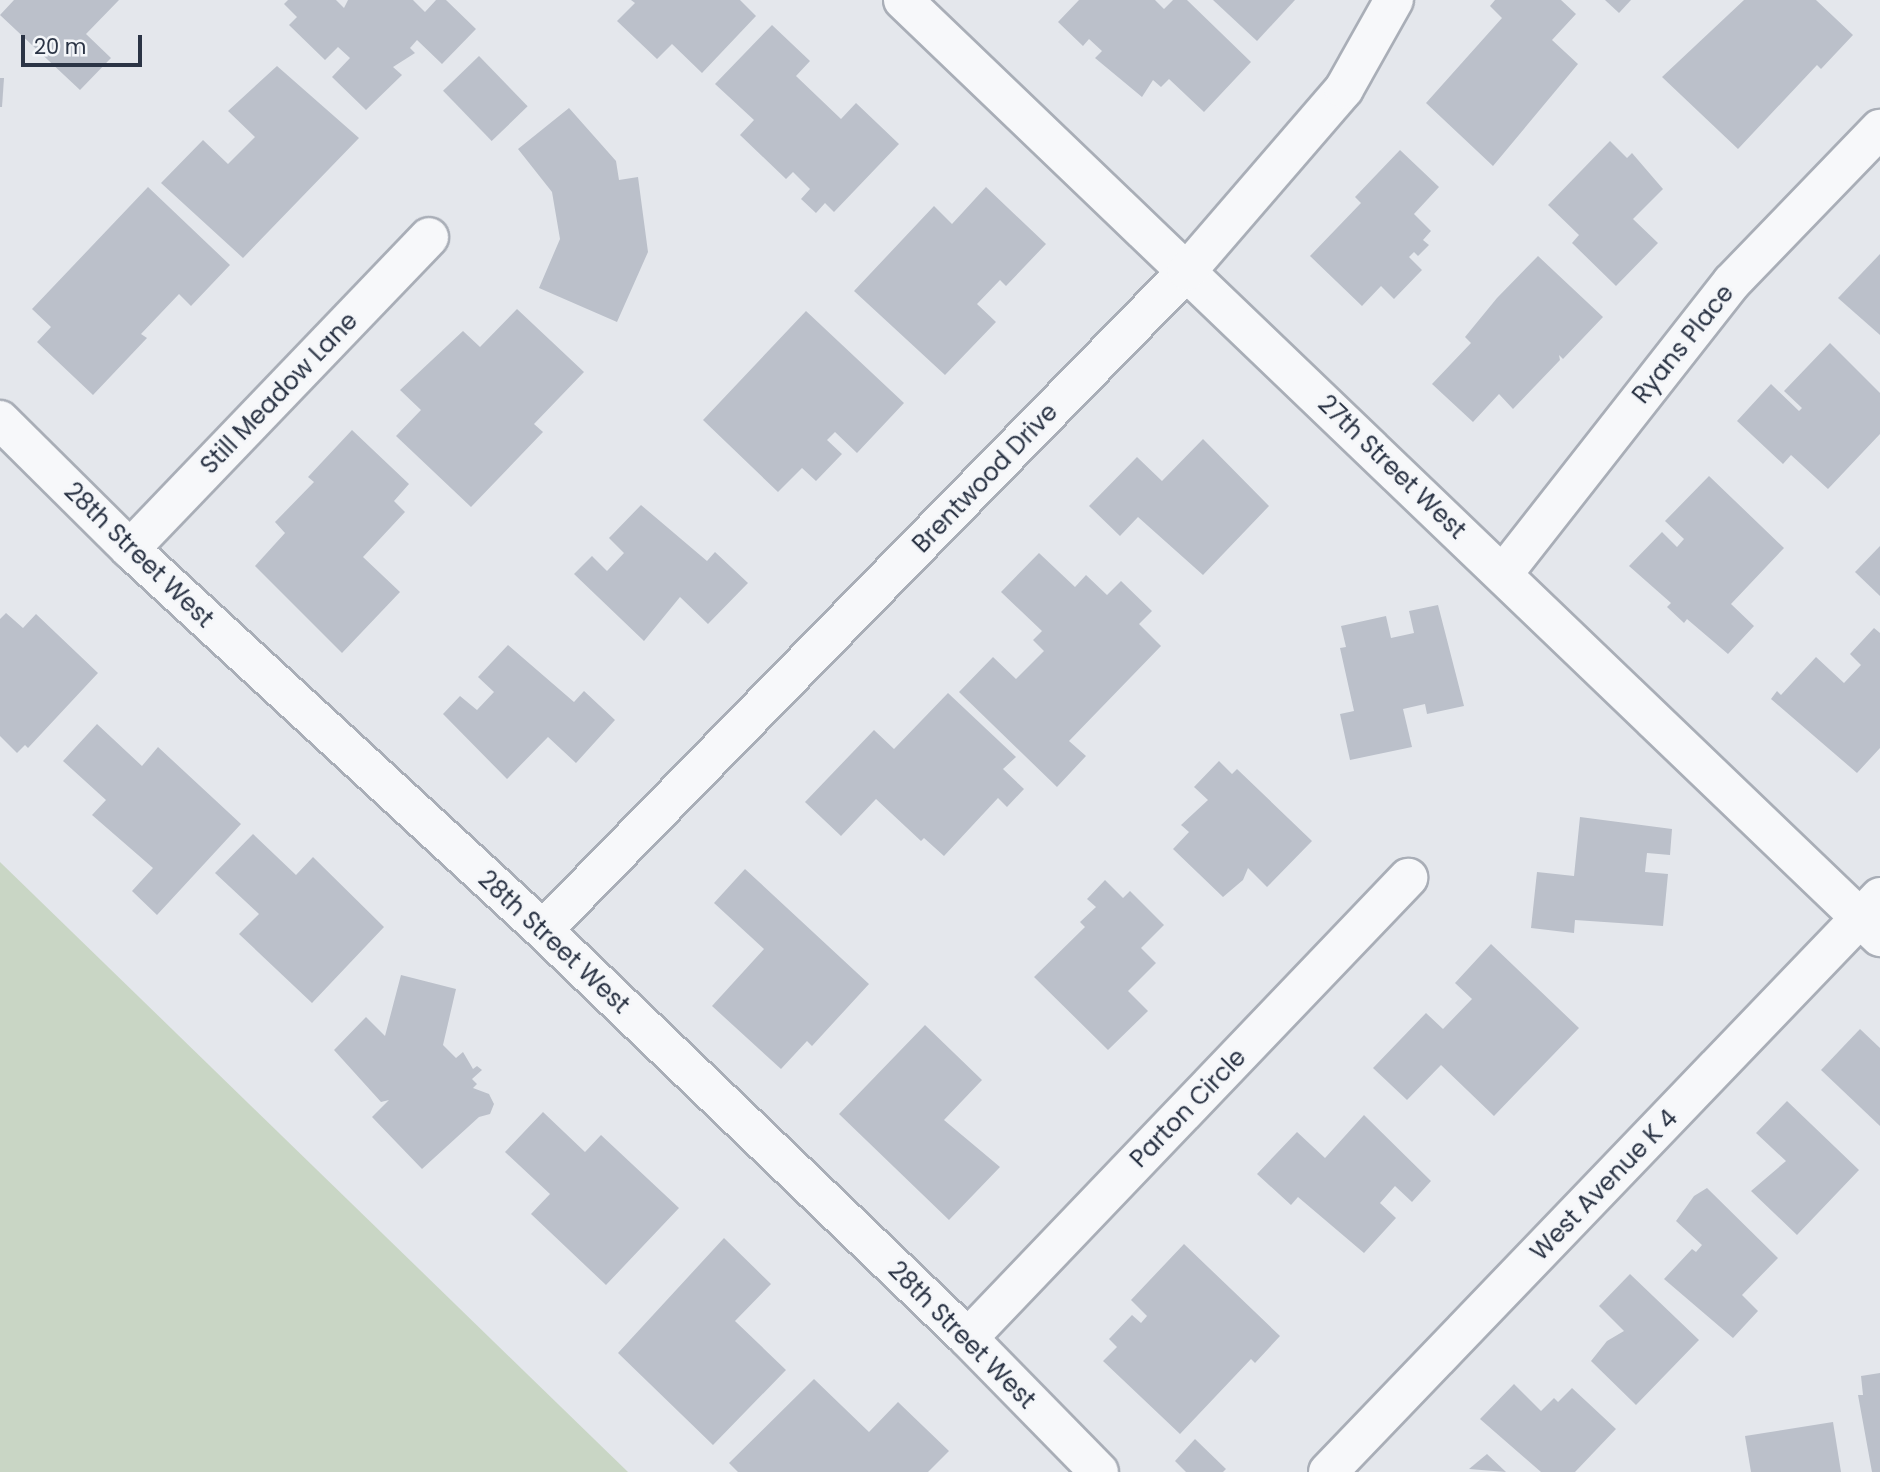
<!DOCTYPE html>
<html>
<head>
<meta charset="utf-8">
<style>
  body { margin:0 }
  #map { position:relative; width:1880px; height:1472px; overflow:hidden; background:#e4e7ec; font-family:Poppins,sans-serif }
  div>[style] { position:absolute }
  .green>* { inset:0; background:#c9d6c5 }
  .building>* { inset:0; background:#bbc0ca; transform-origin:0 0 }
  .roads { filter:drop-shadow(2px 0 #a9aeb7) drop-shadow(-2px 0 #a9aeb7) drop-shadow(0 2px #a9aeb7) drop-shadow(0 -2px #a9aeb7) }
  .street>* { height:38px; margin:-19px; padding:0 19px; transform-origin:19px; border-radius:19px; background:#f7f8fa }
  span { translate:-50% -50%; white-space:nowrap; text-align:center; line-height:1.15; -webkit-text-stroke:5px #f4f6f9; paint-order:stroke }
  .street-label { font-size:24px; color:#2b3445 }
  .scale { position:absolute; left:21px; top:35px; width:121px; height:32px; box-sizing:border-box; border:4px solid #2b3445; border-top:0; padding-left:9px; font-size:21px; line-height:24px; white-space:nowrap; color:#2b3445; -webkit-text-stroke:5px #f4f6f9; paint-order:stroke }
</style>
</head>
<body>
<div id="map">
  <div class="green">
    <div style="clip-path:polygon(0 862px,628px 1472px,0 1472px)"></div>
  </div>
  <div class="building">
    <div style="clip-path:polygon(14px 0,119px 0,86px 34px,111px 58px,80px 90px,0 15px)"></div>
    <div style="clip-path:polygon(288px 0,336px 0,344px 8px,348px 0,413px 0,425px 12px,436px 0,446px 0,476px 29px,442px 64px,417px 40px,410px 48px,415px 53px,393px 67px,402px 75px,366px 110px,332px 77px,350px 58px,338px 47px,325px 60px,289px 25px,297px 17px,284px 4px)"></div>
    <div style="clip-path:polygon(631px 0,740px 0,756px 16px,702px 73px,672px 44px,657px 59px,617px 21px,635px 3px)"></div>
    <div style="clip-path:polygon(1079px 0,1155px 0,1164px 9px,1173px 0,1187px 0,1251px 62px,1204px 112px,1169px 79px,1161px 87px,1153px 80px,1142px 97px,1095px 58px,1102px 51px,1089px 39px,1083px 46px,1058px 22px)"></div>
    <div style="clip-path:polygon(1213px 0,1295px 0,1257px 41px)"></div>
    <div style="clip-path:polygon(1495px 0,1561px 0,1576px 14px,1552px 40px,1578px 64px,1493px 166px,1426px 103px,1502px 18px,1490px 6px)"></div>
    <div style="clip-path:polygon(1605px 0,1631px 0,1619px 13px)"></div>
    <div style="clip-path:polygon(1744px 0,1816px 0,1853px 35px,1821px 69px,1817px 65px,1738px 149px,1662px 77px)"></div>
    <div style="clip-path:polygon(772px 25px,810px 61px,796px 76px,841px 119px,856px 103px,899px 144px,834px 212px,825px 203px,816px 213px,801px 199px,810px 189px,793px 172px,786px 179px,740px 135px,754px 120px,715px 84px)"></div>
    <div style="left:479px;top:56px;width:70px;height:50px;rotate:46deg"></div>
    <div style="clip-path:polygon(277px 66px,359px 138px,243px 258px,161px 183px,203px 140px,228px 164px,255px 137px,228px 111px)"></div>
    <div style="clip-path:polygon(0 78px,4px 78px,2px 107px,0 107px)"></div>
    <div style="clip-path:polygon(569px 108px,616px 161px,619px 180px,638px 177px,648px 252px,617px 322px,539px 288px,560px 239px,552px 192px,518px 149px)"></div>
    <div style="clip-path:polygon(1610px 141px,1627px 158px,1632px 153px,1663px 189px,1633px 219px,1658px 243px,1616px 286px,1572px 243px,1579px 235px,1548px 205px)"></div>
    <div style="clip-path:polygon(1400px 150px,1439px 187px,1414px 214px,1431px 231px,1423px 240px,1429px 245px,1418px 256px,1414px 252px,1409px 257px,1422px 270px,1394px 299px,1381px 286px,1362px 306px,1310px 256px,1361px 203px,1355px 197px)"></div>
    <div style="clip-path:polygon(148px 187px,230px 265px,191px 306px,179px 294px,141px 334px,147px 338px,93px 395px,37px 342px,51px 327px,32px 309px)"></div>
    <div style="clip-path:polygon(986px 187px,1046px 244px,1006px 286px,1000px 280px,977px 304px,996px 322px,945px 375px,854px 291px,934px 206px,952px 224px)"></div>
    <div style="clip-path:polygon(1880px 254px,1880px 335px,1838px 298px)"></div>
    <div style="clip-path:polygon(1538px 256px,1603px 317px,1563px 359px,1559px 355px,1560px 360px,1513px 409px,1499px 394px,1473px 422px,1432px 384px,1471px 343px,1465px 337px,1497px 298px)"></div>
    <div style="clip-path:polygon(517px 309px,584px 372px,534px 424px,543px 432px,471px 507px,396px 436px,421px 410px,400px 390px,463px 331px,480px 347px)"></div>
    <div style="clip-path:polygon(806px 311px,904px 403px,857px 453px,835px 432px,827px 440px,842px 454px,816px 481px,802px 468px,778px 492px,703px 420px)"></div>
    <div style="clip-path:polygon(1830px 343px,1880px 393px,1880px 434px,1828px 489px,1791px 455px,1783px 464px,1737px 421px,1771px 384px,1799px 411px,1802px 408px,1784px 391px)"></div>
    <div style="clip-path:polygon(352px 430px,409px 484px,394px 501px,405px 512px,363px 557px,400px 592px,342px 653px,255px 566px,285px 533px,275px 522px,314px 482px,308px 477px)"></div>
    <div style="clip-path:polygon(1203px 439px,1269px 506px,1203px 575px,1138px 517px,1120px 536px,1089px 506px,1137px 457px,1162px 481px)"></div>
    <div style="clip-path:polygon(1709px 476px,1784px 548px,1731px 604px,1754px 626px,1728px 654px,1687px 619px,1684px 623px,1667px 607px,1671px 603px,1629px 566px,1662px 532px,1677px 547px,1684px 539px,1665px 521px)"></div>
    <div style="clip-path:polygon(641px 505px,707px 561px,715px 552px,748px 583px,708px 624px,680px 597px,644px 641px,574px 574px,592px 556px,607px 571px,624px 553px,609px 538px)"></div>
    <div style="clip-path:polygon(1880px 546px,1880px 596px,1855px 572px)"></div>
    <div style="clip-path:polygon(1039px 553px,1075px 587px,1086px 575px,1107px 595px,1121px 581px,1152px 611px,1139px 624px,1161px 646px,1069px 741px,1086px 756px,1057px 787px,959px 692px,993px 657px,1016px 679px,1044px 651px,1033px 640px,1042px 631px,1001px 592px)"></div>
    <div style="clip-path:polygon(1438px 605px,1464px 706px,1427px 714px,1425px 704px,1403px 709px,1412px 747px,1350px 760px,1340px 714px,1354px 711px,1340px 648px,1346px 647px,1341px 626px,1386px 616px,1391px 638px,1414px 633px,1409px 611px)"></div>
    <div style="clip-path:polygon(6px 613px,23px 628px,36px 614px,98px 673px,28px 748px,25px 745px,17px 753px,0 736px,0 619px)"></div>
    <div style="clip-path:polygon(1874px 628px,1880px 633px,1880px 748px,1857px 773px,1771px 699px,1777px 691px,1781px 695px,1816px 657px,1844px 683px,1861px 665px,1850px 654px)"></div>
    <div style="clip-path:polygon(508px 645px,574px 702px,584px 691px,615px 720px,576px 763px,548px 737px,507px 779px,443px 714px,460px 696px,477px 710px,494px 692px,478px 677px)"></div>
    <div style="clip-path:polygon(948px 693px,1016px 757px,1003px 769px,1024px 789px,1007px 807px,998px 798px,944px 856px,924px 838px,921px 841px,876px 799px,841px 836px,805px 802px,874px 730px,894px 749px)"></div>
    <div style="clip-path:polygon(97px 724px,142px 766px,158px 747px,241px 824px,157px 915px,132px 891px,153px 868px,92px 815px,106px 800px,63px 761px)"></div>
    <div style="clip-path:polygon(1219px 761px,1232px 774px,1237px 769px,1312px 841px,1267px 887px,1248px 868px,1243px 880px,1223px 897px,1173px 849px,1189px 832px,1181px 825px,1208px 800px,1194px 787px)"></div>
    <div style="clip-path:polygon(1580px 817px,1672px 829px,1670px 855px,1647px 853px,1645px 872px,1668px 874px,1663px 926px,1575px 920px,1574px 933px,1531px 928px,1537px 872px,1574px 876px)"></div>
    <div style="clip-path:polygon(253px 834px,296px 875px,313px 857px,384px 927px,312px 1003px,239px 934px,259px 914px,215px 873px)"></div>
    <div style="clip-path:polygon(745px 869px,869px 984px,812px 1046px,807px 1041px,781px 1069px,712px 1006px,764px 949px,714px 903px)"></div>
    <div style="clip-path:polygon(1105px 880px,1123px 898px,1130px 891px,1164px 925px,1141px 948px,1156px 963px,1128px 991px,1148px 1011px,1108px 1050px,1034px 977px,1085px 927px,1080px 922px,1096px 907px,1087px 899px)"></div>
    <div style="clip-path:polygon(1491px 944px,1579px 1028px,1494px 1116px,1441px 1065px,1407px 1100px,1373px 1068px,1426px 1013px,1443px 1029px,1472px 999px,1455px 983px)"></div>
    <div style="clip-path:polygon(401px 975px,456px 989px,443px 1045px,456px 1058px,463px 1052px,473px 1069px,477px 1066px,482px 1070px,472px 1079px,477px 1084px,473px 1088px,489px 1094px,494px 1104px,490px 1114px,479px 1117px,422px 1169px,372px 1117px,389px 1100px,381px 1102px,334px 1050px,366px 1017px,385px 1036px)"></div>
    <div style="clip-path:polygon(925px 1025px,982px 1080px,944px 1120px,1000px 1167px,949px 1220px,839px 1114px)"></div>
    <div style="clip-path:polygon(1860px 1029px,1880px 1048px,1880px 1126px,1821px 1070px)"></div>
    <div style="clip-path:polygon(1787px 1101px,1859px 1170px,1797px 1235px,1751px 1191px,1786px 1161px,1756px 1133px)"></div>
    <div style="clip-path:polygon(543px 1112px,585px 1152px,601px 1135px,679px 1208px,606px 1285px,531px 1214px,550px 1194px,505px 1152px)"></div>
    <div style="clip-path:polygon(1364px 1115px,1431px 1181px,1412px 1202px,1395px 1186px,1380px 1203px,1396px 1218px,1364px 1253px,1298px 1197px,1291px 1205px,1257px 1174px,1297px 1132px,1325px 1158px)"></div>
    <div style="clip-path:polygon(1707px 1188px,1778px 1258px,1742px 1295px,1758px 1311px,1733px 1338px,1664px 1279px,1692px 1249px,1696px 1252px,1702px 1245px,1676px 1221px,1694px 1196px)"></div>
    <div style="clip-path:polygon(724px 1238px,771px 1284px,735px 1321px,786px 1370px,713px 1445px,618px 1353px)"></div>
    <div style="clip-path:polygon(1184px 1244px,1280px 1336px,1255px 1363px,1251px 1359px,1180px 1434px,1103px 1361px,1117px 1347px,1109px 1339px,1132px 1315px,1141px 1323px,1147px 1316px,1131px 1300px)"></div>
    <div style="clip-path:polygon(1630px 1274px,1699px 1340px,1636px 1405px,1591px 1361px,1607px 1341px,1624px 1331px,1599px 1306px)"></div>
    <div style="clip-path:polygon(1880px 1373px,1880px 1472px,1872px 1472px,1858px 1395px,1863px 1395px,1861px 1376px)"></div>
    <div style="clip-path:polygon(814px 1379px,869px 1432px,898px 1402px,949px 1451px,928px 1472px,738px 1472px,729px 1463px)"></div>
    <div style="clip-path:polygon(1514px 1384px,1541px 1411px,1554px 1398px,1558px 1402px,1572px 1388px,1616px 1429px,1575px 1472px,1541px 1472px,1480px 1419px)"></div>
    <div style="clip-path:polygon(1833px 1422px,1841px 1472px,1751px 1472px,1745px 1436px)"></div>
    <div style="clip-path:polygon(1195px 1439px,1226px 1469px,1223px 1472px,1186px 1472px,1175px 1461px)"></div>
    <div style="clip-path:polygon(1487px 1454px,1506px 1472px,1469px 1469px)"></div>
  </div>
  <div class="roads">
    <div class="street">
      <div style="left:903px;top:0;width:1354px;rotate:43.8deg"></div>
      <div style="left:0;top:420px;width:183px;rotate:44.8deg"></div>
      <div style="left:130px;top:549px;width:562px;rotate:42.69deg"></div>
      <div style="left:543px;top:930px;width:589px;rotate:43.83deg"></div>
      <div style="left:968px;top:1338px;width:187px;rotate:45.6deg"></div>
      <div style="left:130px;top:549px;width:432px;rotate:-46.2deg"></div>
      <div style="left:1503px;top:574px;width:371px;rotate:-51.9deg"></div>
      <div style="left:1732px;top:282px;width:213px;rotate:-46deg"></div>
      <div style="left:543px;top:930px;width:921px;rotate:-45.66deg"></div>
      <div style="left:1187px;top:271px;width:240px;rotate:-49.2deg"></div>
      <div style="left:1344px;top:89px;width:102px;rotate:-60.7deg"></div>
      <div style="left:968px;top:1338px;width:637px;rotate:-46.27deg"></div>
      <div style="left:1328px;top:1472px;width:797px;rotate:-46.17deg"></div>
    </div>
  </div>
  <div class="street-label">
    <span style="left:1683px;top:344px;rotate:-51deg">Ryans Place</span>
    <span style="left:279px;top:393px;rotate:-46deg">Still Meadow Lane</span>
    <span style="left:1392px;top:467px;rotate:44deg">27th Street West</span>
    <span style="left:985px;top:478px;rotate:-46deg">Brentwood Drive</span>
    <span style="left:139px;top:555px;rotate:44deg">28th Street West</span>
    <span style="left:554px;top:942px;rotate:43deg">28th Street West</span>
    <span style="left:1188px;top:1108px;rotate:-46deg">Parton Circle</span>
    <span style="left:1604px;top:1185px;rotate:-46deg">West Avenue K 4</span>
    <span style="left:962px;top:1335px;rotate:45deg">28th Street West</span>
  </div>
  <div class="scale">20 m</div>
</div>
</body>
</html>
